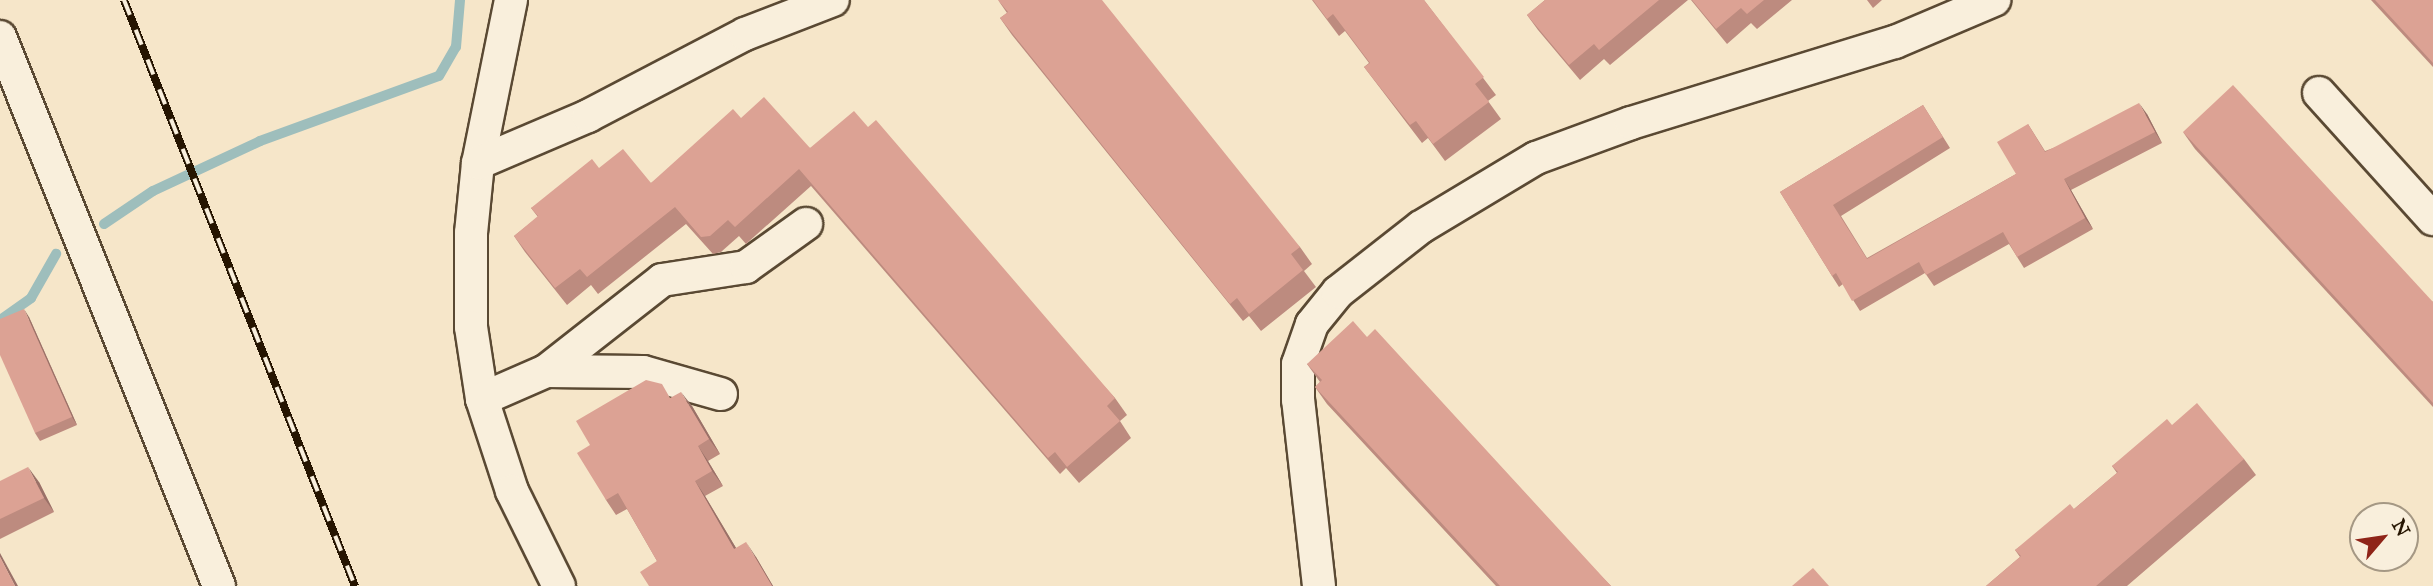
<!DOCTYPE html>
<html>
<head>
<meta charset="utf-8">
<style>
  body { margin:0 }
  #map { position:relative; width:2433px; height:586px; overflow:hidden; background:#f6e6c9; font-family:"IM FELL Great Primer",serif }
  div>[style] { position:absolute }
  .stream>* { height:10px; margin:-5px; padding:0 5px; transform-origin:5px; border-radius:5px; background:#9ebebc }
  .roads { filter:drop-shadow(2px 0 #5a4933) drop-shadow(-2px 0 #5a4933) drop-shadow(0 2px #5a4933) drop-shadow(0 -2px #5a4933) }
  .minor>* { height:32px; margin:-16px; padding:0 16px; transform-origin:16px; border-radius:16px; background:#f9efdc }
  .rail>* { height:8px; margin-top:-4px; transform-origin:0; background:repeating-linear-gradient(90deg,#f9efdc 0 16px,#261501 0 32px); box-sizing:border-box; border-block:2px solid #261501 }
  .wall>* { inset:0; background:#bd8b7f }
  .shaded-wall>* { inset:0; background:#9a7168 }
  .building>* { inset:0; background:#dca294 }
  span { translate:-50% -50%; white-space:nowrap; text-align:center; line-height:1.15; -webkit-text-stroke:7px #f9efdc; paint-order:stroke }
  .north { position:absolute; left:2349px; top:502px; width:70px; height:70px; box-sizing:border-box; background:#f9efdc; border:2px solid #a59884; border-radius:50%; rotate:61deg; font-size:19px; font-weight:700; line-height:28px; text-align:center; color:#261501 }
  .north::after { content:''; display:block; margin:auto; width:24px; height:32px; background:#8f2418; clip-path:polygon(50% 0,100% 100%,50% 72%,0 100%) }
</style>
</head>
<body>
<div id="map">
  <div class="stream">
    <div style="left:104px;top:224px;width:59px;rotate:-34deg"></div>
    <div style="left:153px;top:191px;width:118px;rotate:-25deg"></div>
    <div style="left:260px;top:141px;width:190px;rotate:-20deg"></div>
    <div style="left:439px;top:76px;width:34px;rotate:-60deg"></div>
    <div style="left:456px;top:47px;width:47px;rotate:-85.1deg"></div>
    <div style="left:0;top:320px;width:38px;rotate:-35deg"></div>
    <div style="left:31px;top:298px;width:51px;rotate:-60.4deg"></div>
  </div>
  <div class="roads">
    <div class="minor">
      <div style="left:511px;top:0;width:166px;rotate:101.4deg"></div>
      <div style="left:478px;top:163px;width:70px;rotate:95.7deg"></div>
      <div style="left:471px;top:233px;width:94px;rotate:90deg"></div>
      <div style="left:471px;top:327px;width:73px;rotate:81.3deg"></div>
      <div style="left:482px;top:399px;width:97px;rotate:71.9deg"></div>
      <div style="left:512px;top:491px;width:106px;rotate:63.7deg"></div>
      <div style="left:0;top:37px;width:591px;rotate:68.25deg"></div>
      <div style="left:2319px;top:93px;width:170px;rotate:47.9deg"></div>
      <div style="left:478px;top:163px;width:120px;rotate:-23.1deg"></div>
      <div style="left:588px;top:116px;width:177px;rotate:-27.6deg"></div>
      <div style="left:745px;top:34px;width:94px;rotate:-21.1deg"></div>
      <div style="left:546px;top:371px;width:97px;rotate:0.6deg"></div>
      <div style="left:643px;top:372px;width:81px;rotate:15.8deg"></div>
      <div style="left:482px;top:399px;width:70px;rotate:-23.6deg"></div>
      <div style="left:546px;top:371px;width:147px;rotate:-38.1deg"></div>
      <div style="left:662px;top:280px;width:85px;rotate:-8.8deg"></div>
      <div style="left:746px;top:267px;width:74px;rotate:-35.6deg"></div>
      <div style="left:1319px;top:586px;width:187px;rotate:-96.4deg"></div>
      <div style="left:1298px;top:400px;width:36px;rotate:-90deg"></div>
      <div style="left:1298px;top:364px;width:42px;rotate:-70.7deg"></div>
      <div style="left:1312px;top:324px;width:41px;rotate:-50.9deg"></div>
      <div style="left:1338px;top:292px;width:105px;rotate:-38.1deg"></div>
      <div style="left:1421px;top:227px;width:134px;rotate:-31deg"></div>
      <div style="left:1536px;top:158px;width:101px;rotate:-20.2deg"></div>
      <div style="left:1631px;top:123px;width:276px;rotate:-17.1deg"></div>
      <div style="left:1895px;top:42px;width:108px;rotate:-23deg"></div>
    </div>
  </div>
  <div class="rail">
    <div style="left:124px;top:0;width:630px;rotate:68.49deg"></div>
  </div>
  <div class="wall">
    <div style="clip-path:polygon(998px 0,1300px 247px,1312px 264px,1304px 271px,1316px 287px,1261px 331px,1249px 316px,1243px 321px,1012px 35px,1000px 18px,1007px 13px)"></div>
    <div style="clip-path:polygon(1312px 0,1424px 0,1496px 95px,1488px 101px,1501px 119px,1445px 161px,1428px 138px,1422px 143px,1364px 67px,1369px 63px,1345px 31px,1339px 36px)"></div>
    <div style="clip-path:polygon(1545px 0,1688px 0,1610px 65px,1604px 59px,1580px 80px,1538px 30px,1527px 15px)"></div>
    <div style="clip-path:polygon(1691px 0,1792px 0,1757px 29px,1751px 23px,1727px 44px)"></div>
    <div style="clip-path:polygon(1867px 0,1882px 0,1873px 8px)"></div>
    <div style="clip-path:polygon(2371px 0,2433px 0,2433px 67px)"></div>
    <div style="clip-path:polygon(1923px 105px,1950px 148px,1841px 216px,1867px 258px,2016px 174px,2028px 124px,2045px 151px,2147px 114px,2162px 143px,2071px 190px,2093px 229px,2024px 268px,2009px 244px,1934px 286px,1925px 273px,1860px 311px,1843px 284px,1839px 287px,1832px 276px,1780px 192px)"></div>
    <div style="clip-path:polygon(741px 118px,810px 148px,868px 127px,1115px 398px,1127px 415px,1120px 421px,1131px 438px,1079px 483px,1066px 468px,1060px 474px,811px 186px,746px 244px,739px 236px,721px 252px,713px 254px,686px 224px,598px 294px,591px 285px,567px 305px,525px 252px,514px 236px,538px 217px,531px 208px,599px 168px,651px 183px)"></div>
    <div style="clip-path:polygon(2183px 132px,2433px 302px,2433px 407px,2195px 149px)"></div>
    <div style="clip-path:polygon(29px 317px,77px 425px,40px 441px,35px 433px)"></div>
    <div style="clip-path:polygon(1367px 337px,1611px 586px,1496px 586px,1327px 404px,1315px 387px,1320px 382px,1307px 364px)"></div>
    <div style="clip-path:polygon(671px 398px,692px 406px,720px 454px,708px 461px,723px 486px,705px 496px,736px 548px,756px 557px,773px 586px,649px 586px,657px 561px,627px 509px,616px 515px,606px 500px,590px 445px)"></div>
    <div style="clip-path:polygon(2172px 425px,2244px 459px,2256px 475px,2127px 586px,1986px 586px,2020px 557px,2015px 550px,2074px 509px,2117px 473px,2112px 466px)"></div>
    <div style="clip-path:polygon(0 481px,39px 482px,54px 512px,0 539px)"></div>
  </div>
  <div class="shaded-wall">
    <div style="clip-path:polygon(2139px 103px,2147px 114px,2162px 143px,2155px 132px)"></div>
    <div style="clip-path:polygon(2064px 179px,2071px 190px,2093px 229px,2085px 218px)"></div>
    <div style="clip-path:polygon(24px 309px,29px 317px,77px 425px,72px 417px)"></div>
    <div style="clip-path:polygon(681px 392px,692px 406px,720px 454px,709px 439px)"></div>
    <div style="clip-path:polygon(698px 446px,708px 461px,723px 486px,712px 471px)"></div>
    <div style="clip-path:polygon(28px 467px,39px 482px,54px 512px,44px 498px)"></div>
    <div style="clip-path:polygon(695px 481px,705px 496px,745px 563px,734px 549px)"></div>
    <div style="clip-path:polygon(746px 542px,756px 557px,773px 586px,772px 586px)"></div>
    <div style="clip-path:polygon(0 553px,18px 586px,15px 586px,0 557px)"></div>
  </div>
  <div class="building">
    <div style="clip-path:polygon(998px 0,1102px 0,1300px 247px,1291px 254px,1303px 270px,1249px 314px,1237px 298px,1230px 304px,1000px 18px,1008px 12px)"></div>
    <div style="clip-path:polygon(1313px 0,1424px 0,1484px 77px,1475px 84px,1489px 102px,1433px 144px,1416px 121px,1410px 125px,1364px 67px,1370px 63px,1333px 14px,1327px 19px)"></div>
    <div style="clip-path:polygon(1545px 0,1659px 0,1599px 50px,1594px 44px,1569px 65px,1527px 15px)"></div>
    <div style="clip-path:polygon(1692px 0,1764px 0,1747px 14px,1741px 8px,1716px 29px)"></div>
    <div style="clip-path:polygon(2375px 0,2433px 0,2433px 63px)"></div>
    <div style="clip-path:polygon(2233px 85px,2433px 302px,2433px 403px,2183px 132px)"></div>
    <div style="clip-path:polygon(764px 97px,810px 148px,854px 111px,868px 127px,876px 120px,1115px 398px,1107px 406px,1120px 421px,1067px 467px,1055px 452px,1048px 458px,799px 169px,735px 227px,728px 220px,710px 236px,701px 237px,675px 207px,587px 277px,580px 269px,555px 288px,514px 236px,538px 216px,531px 208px,592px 159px,599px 168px,623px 149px,651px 183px,733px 109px,741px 118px)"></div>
    <div style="clip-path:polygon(2139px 103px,2155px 132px,2064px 179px,2085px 218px,2017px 257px,2003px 232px,1926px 275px,1919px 262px,1852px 301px,1836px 273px,1832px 276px,1780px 192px,1923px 105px,1943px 137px,1833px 205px,1867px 259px,2016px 174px,1997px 142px,2028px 124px,2045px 152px)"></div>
    <div style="clip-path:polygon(24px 309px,72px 417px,35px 433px,0 355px,0 319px)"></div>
    <div style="clip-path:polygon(1353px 321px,1367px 337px,1375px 329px,1611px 586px,1500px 586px,1315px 387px,1322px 380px,1307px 364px)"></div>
    <div style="clip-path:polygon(646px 380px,662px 384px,670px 398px,681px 392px,709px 439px,698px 446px,712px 471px,695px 481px,734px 549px,746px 542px,772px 586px,649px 586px,640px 572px,657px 561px,618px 493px,606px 500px,577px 453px,590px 445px,576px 421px)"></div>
    <div style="clip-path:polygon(2197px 403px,2244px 459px,2096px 586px,1986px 586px,2021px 556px,2015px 550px,2070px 504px,2074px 509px,2118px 472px,2112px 466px,2167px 419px,2172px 425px)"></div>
    <div style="clip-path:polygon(28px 467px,44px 498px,0 519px,0 481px)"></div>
    <div style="clip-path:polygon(0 557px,15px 586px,0 586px)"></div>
    <div style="clip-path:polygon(1813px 568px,1829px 586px,1792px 586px)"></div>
  </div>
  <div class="north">N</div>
</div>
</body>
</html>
